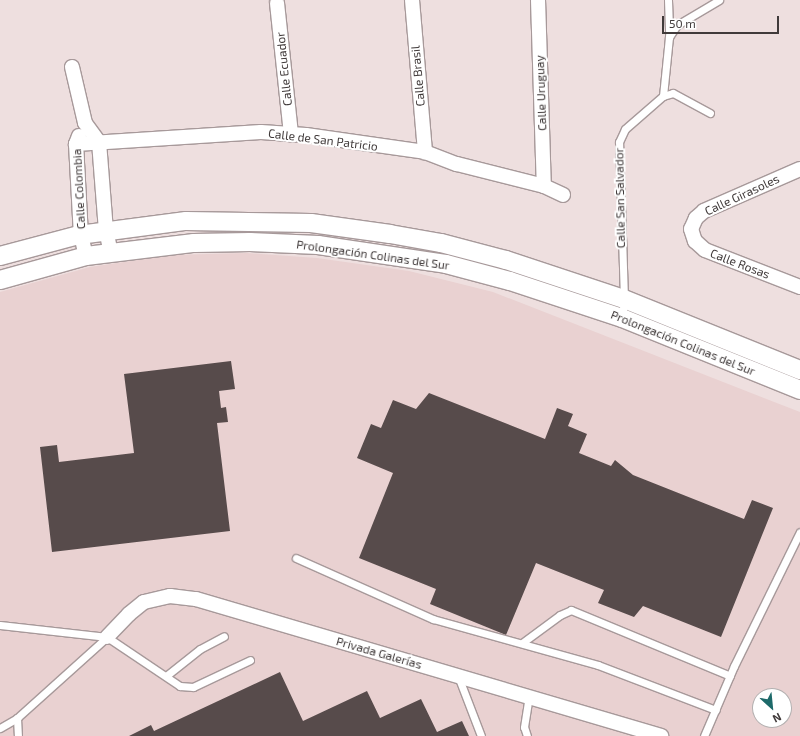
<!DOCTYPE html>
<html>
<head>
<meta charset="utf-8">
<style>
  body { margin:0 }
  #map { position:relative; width:800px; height:736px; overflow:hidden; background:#eedfdf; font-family:"Exo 2",sans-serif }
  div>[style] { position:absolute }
  .built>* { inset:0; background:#e9d1d1 }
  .building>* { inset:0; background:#574b4b }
  .roads { filter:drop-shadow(1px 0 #a7999a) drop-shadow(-1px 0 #a7999a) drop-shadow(0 1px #a7999a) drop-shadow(0 -1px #a7999a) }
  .service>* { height:7px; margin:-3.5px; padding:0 3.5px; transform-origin:3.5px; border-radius:3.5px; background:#fff }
  .minor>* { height:14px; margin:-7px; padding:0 7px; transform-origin:7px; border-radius:7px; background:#fff }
  .tertiary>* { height:18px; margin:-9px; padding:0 9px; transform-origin:9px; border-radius:9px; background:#fff }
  span { translate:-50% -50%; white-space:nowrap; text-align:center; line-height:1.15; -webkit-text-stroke:4px #fff; paint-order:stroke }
  .street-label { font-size:12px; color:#403a3a }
  .north { position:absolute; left:752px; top:688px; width:40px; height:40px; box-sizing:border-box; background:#fff; border:1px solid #b3b0b0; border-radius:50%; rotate:153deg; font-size:11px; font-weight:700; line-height:16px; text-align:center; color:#403a3a }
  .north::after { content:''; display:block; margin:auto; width:14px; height:18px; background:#1e6a6a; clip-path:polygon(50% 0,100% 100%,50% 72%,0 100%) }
  .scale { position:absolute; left:662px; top:16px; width:117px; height:18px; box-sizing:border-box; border:2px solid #403a3a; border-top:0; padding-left:5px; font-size:12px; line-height:14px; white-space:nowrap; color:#403a3a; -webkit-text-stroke:3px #fff; paint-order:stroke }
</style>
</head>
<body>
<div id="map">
  <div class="built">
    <div style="clip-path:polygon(evenodd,247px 253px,317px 258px,409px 271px,493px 292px,800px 412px,800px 736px,0 736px,0 292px,90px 267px,171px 255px,247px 253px,760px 696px,784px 696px,784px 720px,760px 720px,760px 696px)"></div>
  </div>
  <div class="building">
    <div style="clip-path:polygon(231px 361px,235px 389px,219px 391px,221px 408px,226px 407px,228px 422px,217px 423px,230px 531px,52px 552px,40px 447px,57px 445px,59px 462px,134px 453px,124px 374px)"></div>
    <div style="clip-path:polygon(429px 393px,545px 439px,557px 408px,573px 414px,568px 426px,587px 434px,579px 453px,611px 466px,615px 460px,633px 475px,744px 519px,752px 500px,773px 508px,721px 637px,643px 606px,634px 617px,598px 603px,604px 590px,536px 563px,506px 635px,430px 604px,436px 589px,359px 558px,393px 473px,357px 458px,371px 424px,381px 428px,393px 400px,416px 409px)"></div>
    <div style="clip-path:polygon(280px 672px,303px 721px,367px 691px,380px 718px,421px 699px,437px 732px,462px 721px,469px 736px,129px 736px,151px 725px,154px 731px)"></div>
  </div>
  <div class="roads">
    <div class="service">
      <div style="left:668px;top:0;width:37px;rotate:88deg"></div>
      <div style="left:663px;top:96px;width:59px;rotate:-84.2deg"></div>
      <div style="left:669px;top:37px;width:14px;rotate:-56deg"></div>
      <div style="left:677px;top:25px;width:49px;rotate:-30.8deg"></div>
      <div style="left:622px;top:318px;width:19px;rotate:-84deg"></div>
      <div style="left:624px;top:299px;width:157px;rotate:-91.8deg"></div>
      <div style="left:619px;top:142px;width:14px;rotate:-65deg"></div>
      <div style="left:625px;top:129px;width:50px;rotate:-41deg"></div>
      <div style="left:663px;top:96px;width:10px;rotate:-17deg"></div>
      <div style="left:673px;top:93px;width:42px;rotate:28.4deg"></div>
      <div style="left:296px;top:558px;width:150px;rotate:24deg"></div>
      <div style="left:433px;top:619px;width:171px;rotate:15.6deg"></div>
      <div style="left:598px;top:665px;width:126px;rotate:20.9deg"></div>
      <div style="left:0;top:625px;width:108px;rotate:6.4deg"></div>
      <div style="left:107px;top:637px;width:88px;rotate:33.9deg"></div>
      <div style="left:180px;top:686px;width:13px;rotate:4deg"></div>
      <div style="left:193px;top:687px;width:63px;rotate:-25.3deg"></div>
      <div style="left:522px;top:643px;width:47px;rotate:-36.4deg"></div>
      <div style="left:560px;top:615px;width:12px;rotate:-24deg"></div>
      <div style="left:571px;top:610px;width:172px;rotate:22.5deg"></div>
      <div style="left:166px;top:676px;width:43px;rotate:-38.5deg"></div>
      <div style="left:200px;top:649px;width:27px;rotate:-28deg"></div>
      <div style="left:458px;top:676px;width:64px;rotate:69deg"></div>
      <div style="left:17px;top:718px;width:18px;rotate:87deg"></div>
      <div style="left:0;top:728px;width:20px;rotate:-30deg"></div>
      <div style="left:17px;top:718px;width:121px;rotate:-42deg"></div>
      <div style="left:527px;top:736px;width:9px;rotate:-108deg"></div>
      <div style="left:524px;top:727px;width:30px;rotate:-81deg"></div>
      <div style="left:704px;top:736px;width:76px;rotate:-66.8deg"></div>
      <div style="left:734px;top:666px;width:149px;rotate:-63.8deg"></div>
    </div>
    <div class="minor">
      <div style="left:412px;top:0;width:153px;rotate:85.1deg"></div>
      <div style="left:538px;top:0;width:186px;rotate:88.2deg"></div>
      <div style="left:277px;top:3px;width:132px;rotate:83.9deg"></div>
      <div style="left:72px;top:67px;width:57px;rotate:76.9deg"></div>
      <div style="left:85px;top:123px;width:24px;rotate:54deg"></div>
      <div style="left:99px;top:142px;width:88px;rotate:85.5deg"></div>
      <div style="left:106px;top:230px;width:24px;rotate:78deg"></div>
      <div style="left:79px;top:136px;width:9px;rotate:111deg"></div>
      <div style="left:76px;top:144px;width:91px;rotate:86.9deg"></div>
      <div style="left:81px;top:235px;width:22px;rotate:77deg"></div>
      <div style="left:76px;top:144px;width:185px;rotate:-3.7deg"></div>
      <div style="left:261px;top:132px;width:45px;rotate:3.8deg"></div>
      <div style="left:306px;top:135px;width:120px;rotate:8.1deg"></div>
      <div style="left:425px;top:152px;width:34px;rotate:21deg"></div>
      <div style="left:457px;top:164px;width:90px;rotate:14.2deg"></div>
      <div style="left:544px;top:186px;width:21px;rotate:25deg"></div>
      <div style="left:800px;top:169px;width:105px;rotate:156.4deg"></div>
      <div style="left:704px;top:211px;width:11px;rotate:139deg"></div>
      <div style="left:696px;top:218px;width:12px;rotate:114deg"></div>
      <div style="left:691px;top:229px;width:13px;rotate:72deg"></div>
      <div style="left:695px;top:241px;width:13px;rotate:42deg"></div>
      <div style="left:705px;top:250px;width:102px;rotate:21.3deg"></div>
      <div style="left:107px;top:637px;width:32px;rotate:-46deg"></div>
      <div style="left:129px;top:614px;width:19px;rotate:-39deg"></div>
      <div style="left:144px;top:602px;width:27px;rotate:-13deg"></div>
      <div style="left:170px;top:596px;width:26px;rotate:7deg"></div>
      <div style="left:196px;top:599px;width:485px;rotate:16.4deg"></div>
    </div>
    <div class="tertiary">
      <div style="left:0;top:256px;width:82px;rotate:-14.9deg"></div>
      <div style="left:79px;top:235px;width:108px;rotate:-7.5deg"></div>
      <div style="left:186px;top:221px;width:125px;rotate:0.9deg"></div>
      <div style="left:311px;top:223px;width:80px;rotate:7.9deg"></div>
      <div style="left:390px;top:234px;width:52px;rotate:10deg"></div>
      <div style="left:441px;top:243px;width:67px;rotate:14.7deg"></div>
      <div style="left:506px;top:260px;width:124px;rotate:18.3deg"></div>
      <div style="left:624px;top:299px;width:190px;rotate:22deg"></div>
      <div style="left:0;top:280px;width:89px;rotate:-15.6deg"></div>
      <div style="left:86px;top:256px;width:109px;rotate:-6.9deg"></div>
      <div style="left:194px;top:243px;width:56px;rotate:-1deg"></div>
      <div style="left:250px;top:242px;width:68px;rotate:2.5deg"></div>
      <div style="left:318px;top:245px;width:129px;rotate:8.4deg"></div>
      <div style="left:446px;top:264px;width:66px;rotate:14.9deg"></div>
      <div style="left:510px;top:281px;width:118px;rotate:18.3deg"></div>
      <div style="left:622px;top:318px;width:192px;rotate:22deg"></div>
    </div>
  </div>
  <div class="street-label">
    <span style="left:284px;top:69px;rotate:-96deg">Calle Ecuador</span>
    <span style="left:418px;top:76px;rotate:-95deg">Calle Brasil</span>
    <span style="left:541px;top:93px;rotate:-92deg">Calle Uruguay</span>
    <span style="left:323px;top:140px;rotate:7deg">Calle de San Patricio</span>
    <span style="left:79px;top:189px;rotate:-93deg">Calle Colombia</span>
    <span style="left:742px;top:195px;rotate:-25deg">Calle Girasoles</span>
    <span style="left:620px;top:198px;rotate:-91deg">Calle San Salvador</span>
    <span style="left:373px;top:255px;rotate:8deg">Prolongación Colinas del Sur</span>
    <span style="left:740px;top:264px;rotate:21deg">Calle Rosas</span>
    <span style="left:683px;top:343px;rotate:22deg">Prolongación Colinas del Sur</span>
    <span style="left:379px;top:653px;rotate:16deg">Privada Galerías</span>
  </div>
  <div class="north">N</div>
  <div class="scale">50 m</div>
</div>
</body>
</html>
